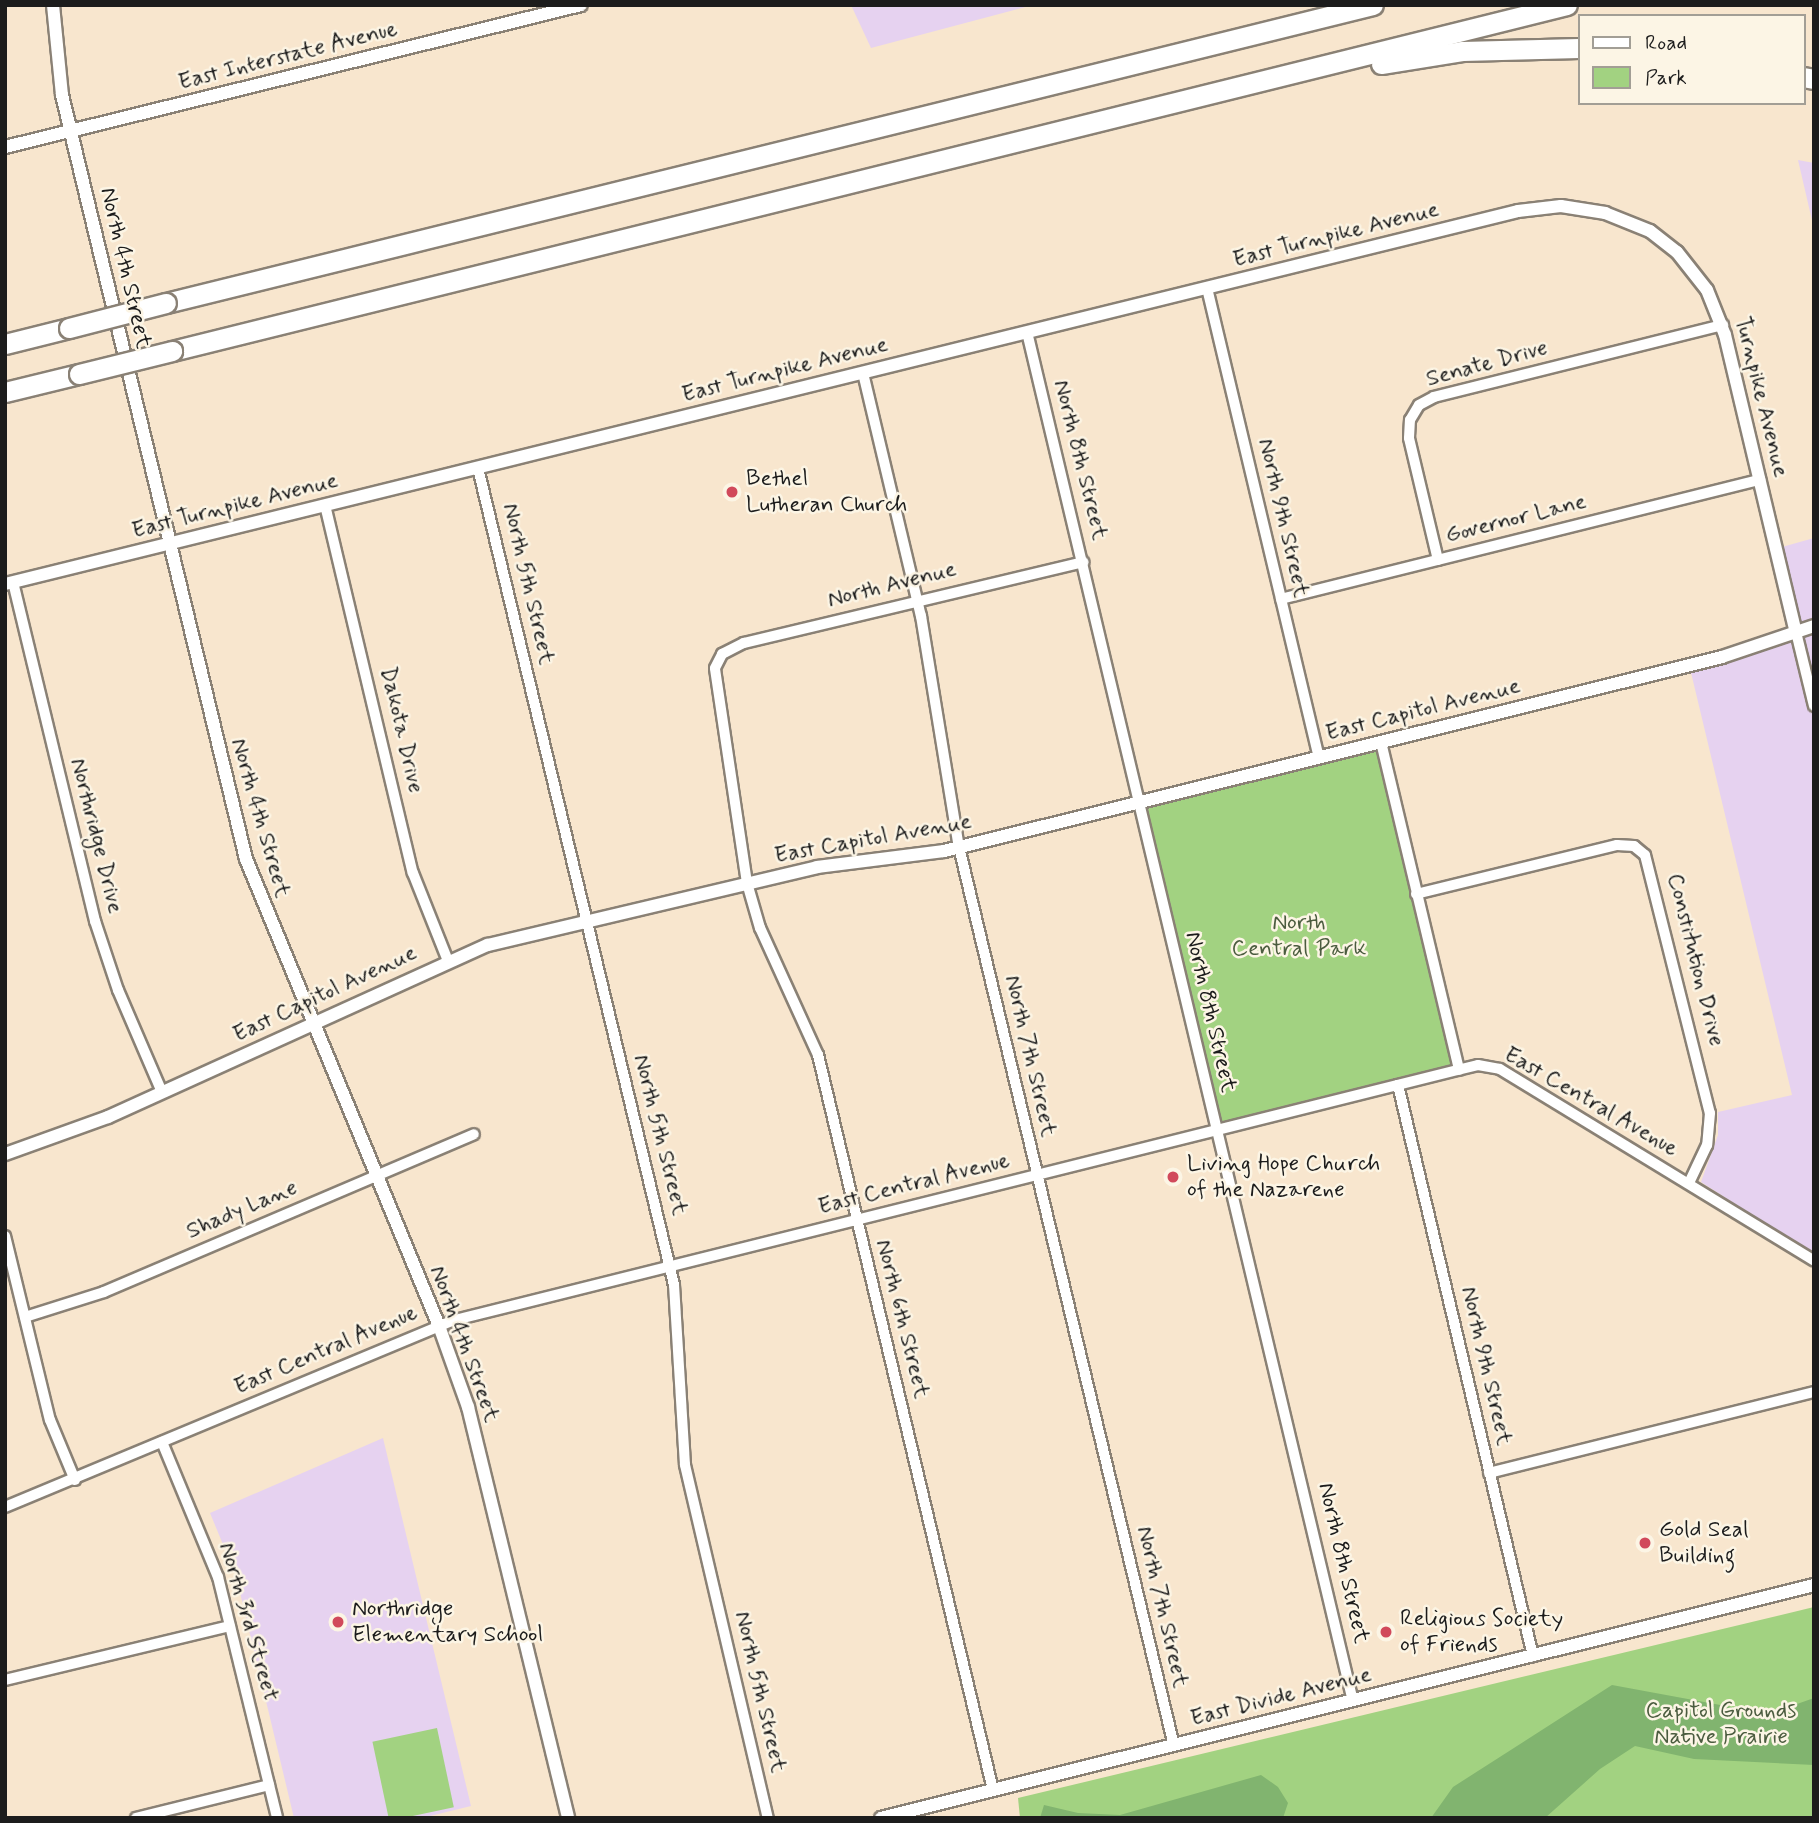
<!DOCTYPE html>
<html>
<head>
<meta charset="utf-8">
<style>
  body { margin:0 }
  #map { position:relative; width:1819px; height:1823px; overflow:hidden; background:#f8e6ce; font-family:Mynerve,sans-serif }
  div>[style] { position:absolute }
  .built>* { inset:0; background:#e6d2f0 }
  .green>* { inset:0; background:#a2d281; transform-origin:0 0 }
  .forest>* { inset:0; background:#81b46f }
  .roads { filter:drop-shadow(2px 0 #8a8175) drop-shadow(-2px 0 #8a8175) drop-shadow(0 2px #8a8175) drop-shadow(0 -2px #8a8175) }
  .minor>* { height:10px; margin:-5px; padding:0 5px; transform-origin:5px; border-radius:5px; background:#fff }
  .tertiary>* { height:12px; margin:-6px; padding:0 6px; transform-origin:6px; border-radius:6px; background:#fff }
  .motorway>* { height:19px; margin:-9.5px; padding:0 9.5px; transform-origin:9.5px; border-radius:9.5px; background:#fff }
  .bridges { filter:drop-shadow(2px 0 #8a8175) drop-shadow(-2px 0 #8a8175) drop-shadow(0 2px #8a8175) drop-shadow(0 -2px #8a8175) }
  .motorway-bridge>* { height:19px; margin:-9.5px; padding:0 9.5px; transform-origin:9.5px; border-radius:9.5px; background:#fff }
  .dots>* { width:19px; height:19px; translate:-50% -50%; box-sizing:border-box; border:4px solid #fcf5e5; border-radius:50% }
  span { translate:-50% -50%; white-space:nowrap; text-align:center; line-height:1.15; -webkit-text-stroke:5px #fcf5e5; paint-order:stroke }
  .street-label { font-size:23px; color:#1c1c1c }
  .poi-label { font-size:23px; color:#1c1c1c }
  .left { translate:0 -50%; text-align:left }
  .park-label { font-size:23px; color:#4b5c3f }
  .frame { position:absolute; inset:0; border:7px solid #1c1c1c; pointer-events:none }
  .legend { position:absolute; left:1578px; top:14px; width:228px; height:91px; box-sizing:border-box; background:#fcf5e5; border:2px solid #a29e95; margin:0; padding:9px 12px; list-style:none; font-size:21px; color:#1c1c1c }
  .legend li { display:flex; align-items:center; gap:14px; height:35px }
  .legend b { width:35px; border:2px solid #a29e95 }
</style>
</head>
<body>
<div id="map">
  <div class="built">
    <div style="clip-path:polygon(851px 5px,1033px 5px,871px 48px)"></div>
    <div style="clip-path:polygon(1798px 160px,1814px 163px,1814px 229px)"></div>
    <div style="clip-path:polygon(1814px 538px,1814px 1255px,1701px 1182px,1718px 1135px,1718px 1112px,1792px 1095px,1688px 660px,1799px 623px,1782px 547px)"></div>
    <div style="clip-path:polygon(383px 1438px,471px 1806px,422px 1818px,294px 1818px,236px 1576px,210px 1513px)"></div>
  </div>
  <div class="green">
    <div style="left:1381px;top:742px;width:337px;height:250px;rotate:77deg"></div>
    <div style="clip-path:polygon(1814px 1607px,1814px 1818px,1020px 1818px,1018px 1798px)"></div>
    <div style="left:437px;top:1728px;width:81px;height:66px;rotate:78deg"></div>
  </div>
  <div class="forest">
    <div style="clip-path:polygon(1612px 1685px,1769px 1714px,1814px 1698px,1814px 1765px,1694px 1759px,1635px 1746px,1600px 1769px,1545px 1818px,1431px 1818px,1453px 1787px)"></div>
    <div style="clip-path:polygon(1261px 1775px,1278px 1787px,1288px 1803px,1283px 1818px,1040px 1818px,1044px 1805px,1078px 1813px,1120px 1815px)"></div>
  </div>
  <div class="roads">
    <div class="minor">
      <div style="left:1207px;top:288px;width:482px;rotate:76.6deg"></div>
      <div style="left:1027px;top:332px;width:1407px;rotate:76.61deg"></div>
      <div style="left:863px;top:373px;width:250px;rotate:76.6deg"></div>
      <div style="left:921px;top:616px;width:234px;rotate:80.7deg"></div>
      <div style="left:959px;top:847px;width:924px;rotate:76.55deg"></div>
      <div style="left:478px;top:468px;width:840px;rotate:76.51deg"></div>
      <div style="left:674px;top:1285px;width:180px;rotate:86.5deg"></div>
      <div style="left:685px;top:1465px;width:363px;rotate:76.8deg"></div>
      <div style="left:325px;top:505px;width:378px;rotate:76.6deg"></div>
      <div style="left:413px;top:873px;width:95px;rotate:68.3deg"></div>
      <div style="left:1438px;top:560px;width:125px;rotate:-103.4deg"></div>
      <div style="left:1409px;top:438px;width:18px;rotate:-87deg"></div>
      <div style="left:1410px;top:420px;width:17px;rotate:-59deg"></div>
      <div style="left:1419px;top:405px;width:17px;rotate:-28deg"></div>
      <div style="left:1434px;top:397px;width:298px;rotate:-14deg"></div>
      <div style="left:13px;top:582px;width:349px;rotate:76.4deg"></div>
      <div style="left:95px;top:921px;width:73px;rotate:71.6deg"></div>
      <div style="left:118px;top:990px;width:111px;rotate:66.7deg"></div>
      <div style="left:1281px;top:599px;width:494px;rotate:-14deg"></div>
      <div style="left:1796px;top:632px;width:76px;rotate:76.3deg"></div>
      <div style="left:1381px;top:742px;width:337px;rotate:76.6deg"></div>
      <div style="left:1416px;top:894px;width:207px;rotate:-13.7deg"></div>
      <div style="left:1617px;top:845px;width:17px;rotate:3deg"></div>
      <div style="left:1634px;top:846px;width:14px;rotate:39deg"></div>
      <div style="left:1645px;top:855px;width:266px;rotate:75.9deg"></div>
      <div style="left:1710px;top:1113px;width:32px;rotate:95deg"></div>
      <div style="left:1707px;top:1145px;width:42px;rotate:115.3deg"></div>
      <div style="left:1398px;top:1085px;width:587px;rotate:76.7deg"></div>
      <div style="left:5px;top:1236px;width:189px;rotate:76.3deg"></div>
      <div style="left:50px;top:1420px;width:65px;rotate:67.4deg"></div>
      <div style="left:25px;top:1317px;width:83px;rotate:-17.6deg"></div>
      <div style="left:104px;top:1292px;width:402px;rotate:-23.1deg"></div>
      <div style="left:162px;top:1442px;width:146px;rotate:67.5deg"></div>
      <div style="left:218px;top:1577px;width:248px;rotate:76.2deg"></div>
      <div style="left:1489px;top:1473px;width:335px;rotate:-14deg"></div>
      <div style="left:5px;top:1507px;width:483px;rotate:-22.6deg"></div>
      <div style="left:451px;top:1321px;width:1058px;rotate:-14deg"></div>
      <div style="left:1478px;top:1065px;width:22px;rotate:10deg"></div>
      <div style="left:1500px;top:1069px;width:368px;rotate:31.4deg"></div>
      <div style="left:5px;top:1680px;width:231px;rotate:-13.5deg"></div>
      <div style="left:993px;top:1790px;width:756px;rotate:-103.39deg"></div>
      <div style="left:818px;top:1055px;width:140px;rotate:-114.5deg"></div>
      <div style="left:760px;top:928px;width:47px;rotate:-106.1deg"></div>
      <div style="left:747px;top:883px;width:217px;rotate:-98.5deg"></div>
      <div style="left:715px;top:668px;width:16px;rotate:-63deg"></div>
      <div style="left:722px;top:654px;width:25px;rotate:-27deg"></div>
      <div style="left:744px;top:643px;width:349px;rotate:-13.4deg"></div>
      <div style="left:136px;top:1818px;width:137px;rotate:-13.9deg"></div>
    </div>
    <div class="tertiary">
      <div style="left:53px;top:5px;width:90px;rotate:84.3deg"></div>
      <div style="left:62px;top:95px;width:786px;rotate:76.46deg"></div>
      <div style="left:246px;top:859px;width:505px;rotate:67.55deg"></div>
      <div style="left:439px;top:1326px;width:86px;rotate:70.3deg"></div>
      <div style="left:468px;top:1407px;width:423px;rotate:76.3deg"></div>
      <div style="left:5px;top:147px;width:593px;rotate:-13.85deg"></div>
      <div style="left:5px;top:584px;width:1558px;rotate:-13.85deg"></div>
      <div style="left:1518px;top:211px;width:43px;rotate:-6.6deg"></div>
      <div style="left:1561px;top:206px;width:45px;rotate:9deg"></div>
      <div style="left:1605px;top:213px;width:48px;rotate:21.8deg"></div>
      <div style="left:1650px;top:231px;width:34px;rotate:38deg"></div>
      <div style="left:1677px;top:252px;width:48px;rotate:51.7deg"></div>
      <div style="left:1707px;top:290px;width:48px;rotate:68.2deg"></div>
      <div style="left:1725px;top:335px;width:305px;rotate:76.6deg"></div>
      <div style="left:5px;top:1154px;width:109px;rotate:-19.8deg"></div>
      <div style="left:108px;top:1117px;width:417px;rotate:-24.4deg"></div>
      <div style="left:488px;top:945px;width:338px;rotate:-13.3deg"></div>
      <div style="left:817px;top:867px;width:128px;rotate:-7.2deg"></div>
      <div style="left:944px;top:851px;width:802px;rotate:-14deg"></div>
      <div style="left:1722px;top:657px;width:97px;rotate:-18.6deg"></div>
      <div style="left:881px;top:1818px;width:962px;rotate:-14.02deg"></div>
    </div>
    <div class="motorway">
      <div style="left:1381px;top:64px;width:82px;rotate:-9.1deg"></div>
      <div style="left:1462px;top:51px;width:117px;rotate:-1.5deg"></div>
      <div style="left:1803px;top:77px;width:11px;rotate:10deg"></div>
      <div style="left:166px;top:303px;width:1243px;rotate:-13.87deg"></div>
      <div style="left:5px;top:344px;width:66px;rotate:-14deg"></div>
      <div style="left:172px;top:351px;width:1437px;rotate:-13.93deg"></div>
      <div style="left:5px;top:392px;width:76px;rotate:-13.7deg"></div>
    </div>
  </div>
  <div class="bridges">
    <div class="motorway-bridge">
      <div style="left:69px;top:328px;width:100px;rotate:-14.5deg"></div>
      <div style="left:79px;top:374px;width:96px;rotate:-13.9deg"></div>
    </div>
  </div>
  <div class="dots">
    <div style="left:732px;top:492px;background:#d1495b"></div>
    <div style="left:1173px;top:1177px;background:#d1495b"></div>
    <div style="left:1645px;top:1543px;background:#d1495b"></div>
    <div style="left:338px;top:1622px;background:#d1495b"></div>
    <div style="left:1386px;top:1632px;background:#d1495b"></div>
  </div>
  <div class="street-label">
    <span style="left:288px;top:56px;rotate:-14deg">East Interstate Avenue</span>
    <span style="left:1336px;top:235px;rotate:-14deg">East Turnpike Avenue</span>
    <span style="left:125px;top:268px;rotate:77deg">North 4th Street</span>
    <span style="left:1487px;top:364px;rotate:-15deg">Senate Drive</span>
    <span style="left:785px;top:370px;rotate:-14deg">East Turnpike Avenue</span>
    <span style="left:1761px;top:397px;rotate:76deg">Turnpike Avenue</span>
    <span style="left:1080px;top:460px;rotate:76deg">North 8th Street</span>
    <span style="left:235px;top:506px;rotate:-14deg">East Turnpike Avenue</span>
    <span style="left:1283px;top:518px;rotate:77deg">North 9th Street</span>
    <span style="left:1516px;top:519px;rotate:-14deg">Governor Lane</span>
    <span style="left:528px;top:584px;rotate:77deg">North 5th Street</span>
    <span style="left:892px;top:585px;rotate:-14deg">North Avenue</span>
    <span style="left:1423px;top:710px;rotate:-14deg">East Capitol Avenue</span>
    <span style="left:401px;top:730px;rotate:77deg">Dakota Drive</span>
    <span style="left:260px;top:818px;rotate:74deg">North 4th Street</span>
    <span style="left:96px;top:836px;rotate:76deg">Northridge Drive</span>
    <span style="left:873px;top:839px;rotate:-10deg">East Capitol Avenue</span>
    <span style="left:1695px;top:960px;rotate:76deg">Constitution Drive</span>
    <span style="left:325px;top:994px;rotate:-25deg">East Capitol Avenue</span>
    <span style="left:1210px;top:1012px;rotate:77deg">North 8th Street</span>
    <span style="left:1030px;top:1056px;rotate:77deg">North 7th Street</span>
    <span style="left:1591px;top:1102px;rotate:30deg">East Central Avenue</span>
    <span style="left:660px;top:1135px;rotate:76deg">North 5th Street</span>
    <span style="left:914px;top:1184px;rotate:-14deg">East Central Avenue</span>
    <span style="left:242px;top:1210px;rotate:-23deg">Shady Lane</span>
    <span style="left:902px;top:1319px;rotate:76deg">North 6th Street</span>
    <span style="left:464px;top:1344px;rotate:70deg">North 4th Street</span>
    <span style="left:326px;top:1350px;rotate:-23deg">East Central Avenue</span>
    <span style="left:1486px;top:1366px;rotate:77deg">North 9th Street</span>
    <span style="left:1343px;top:1563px;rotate:77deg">North 8th Street</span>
    <span style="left:1162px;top:1607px;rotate:77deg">North 7th Street</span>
    <span style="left:248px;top:1622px;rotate:74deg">North 3rd Street</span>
    <span style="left:760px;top:1692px;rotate:77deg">North 5th Street</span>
    <span style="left:1281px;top:1697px;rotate:-14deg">East Divide Avenue</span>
  </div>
  <div class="poi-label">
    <span class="left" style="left:746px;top:492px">Bethel<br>Lutheran Church</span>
    <span class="left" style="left:1187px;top:1177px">Living Hope Church<br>of the Nazarene</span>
    <span class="left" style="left:1659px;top:1543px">Gold Seal<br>Building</span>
    <span class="left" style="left:352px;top:1622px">Northridge<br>Elementary School</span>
    <span class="left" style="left:1400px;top:1632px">Religious Society<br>of Friends</span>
  </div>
  <div class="park-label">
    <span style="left:1299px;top:936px">North<br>Central Park</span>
    <span style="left:1721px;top:1724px">Capitol Grounds<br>Native Prairie</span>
  </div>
  <div class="frame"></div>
  <ul class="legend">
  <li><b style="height:9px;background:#fff"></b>Road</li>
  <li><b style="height:19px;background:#a2d281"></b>Park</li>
  </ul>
</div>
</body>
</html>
